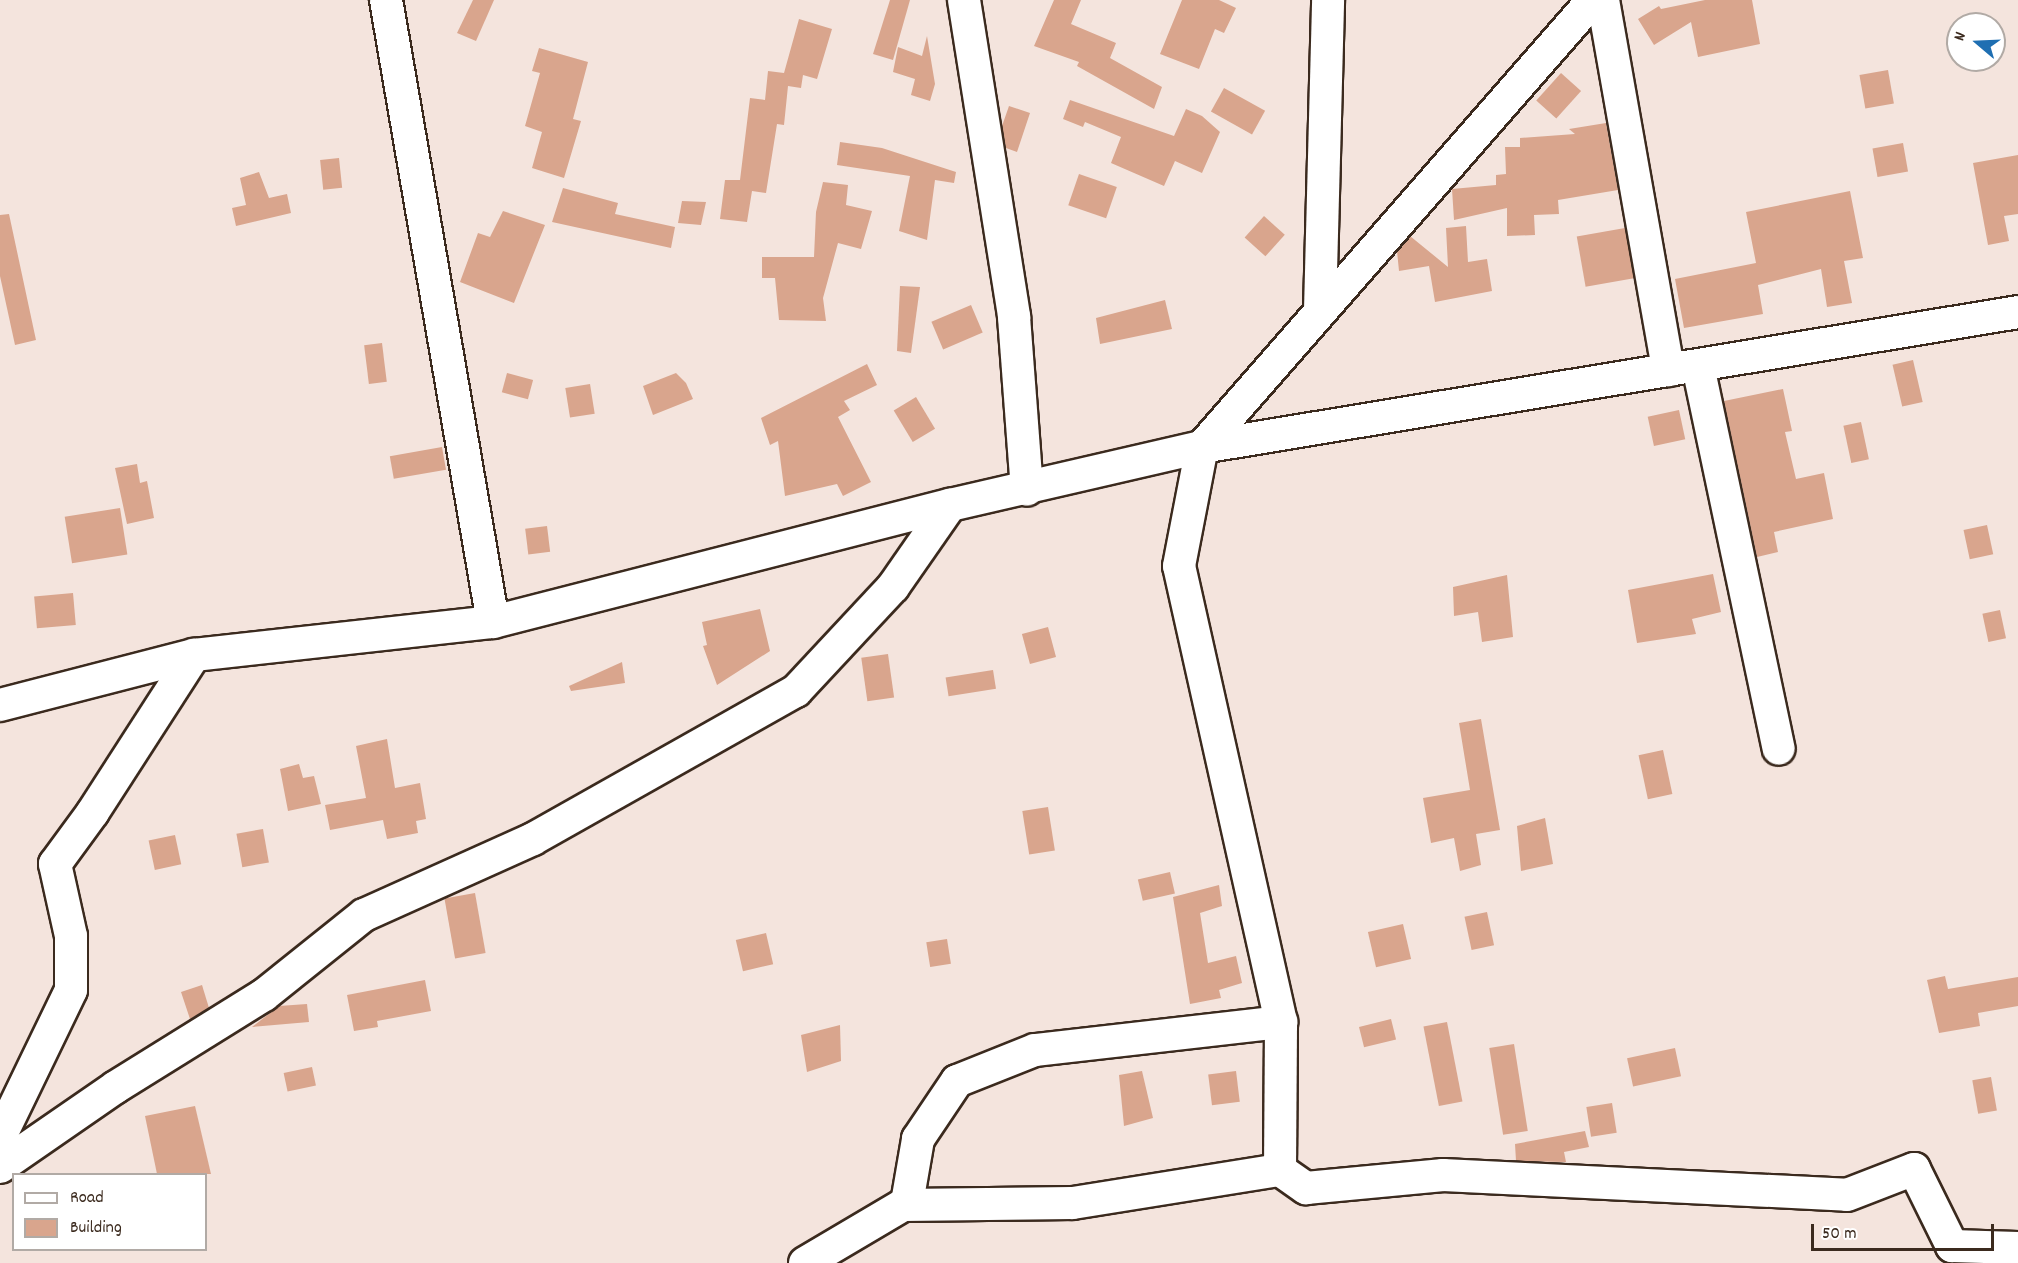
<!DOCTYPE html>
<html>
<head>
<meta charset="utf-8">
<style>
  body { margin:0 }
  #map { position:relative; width:2018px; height:1263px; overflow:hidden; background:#f4e4dd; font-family:Dekko,sans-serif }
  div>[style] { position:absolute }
  .building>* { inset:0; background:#d9a58d; transform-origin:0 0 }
  .roads { filter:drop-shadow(2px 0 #3b2a1e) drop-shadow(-2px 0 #3b2a1e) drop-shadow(0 2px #3b2a1e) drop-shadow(0 -2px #3b2a1e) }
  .minor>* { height:32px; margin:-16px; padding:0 16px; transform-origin:16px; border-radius:16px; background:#fff }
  span { translate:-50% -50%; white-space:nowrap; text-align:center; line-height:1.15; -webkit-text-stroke:6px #fff; paint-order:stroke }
  .legend { position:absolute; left:12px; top:1173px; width:195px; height:78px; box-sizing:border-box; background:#fff; border:2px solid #b1aaa5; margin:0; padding:8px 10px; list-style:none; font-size:18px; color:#3b2a1e }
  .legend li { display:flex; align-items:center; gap:12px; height:30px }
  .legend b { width:30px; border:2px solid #b1aaa5 }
  .north { position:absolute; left:1946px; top:12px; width:60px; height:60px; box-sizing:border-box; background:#fff; border:2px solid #b1aaa5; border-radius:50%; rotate:289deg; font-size:16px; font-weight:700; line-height:24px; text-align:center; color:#3b2a1e }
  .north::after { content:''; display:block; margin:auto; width:21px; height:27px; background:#1f6fb2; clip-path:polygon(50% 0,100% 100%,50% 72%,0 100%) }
  .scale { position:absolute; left:1811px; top:1224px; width:183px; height:27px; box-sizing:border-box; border:3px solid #3b2a1e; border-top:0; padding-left:8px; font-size:18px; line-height:21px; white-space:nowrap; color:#3b2a1e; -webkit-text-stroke:4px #fff; paint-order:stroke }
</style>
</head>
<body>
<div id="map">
  <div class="building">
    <div style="clip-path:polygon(473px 0,494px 0,476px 41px,457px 33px)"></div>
    <div style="clip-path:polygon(890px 0,910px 0,893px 60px,873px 54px)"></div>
    <div style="clip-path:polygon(1054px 0,1081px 0,1071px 24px,1116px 43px,1110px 58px,1162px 87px,1154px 109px,1077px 66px,1079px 62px,1034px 46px)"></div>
    <div style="clip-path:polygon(1182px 0,1219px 0,1236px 8px,1224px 33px,1215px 29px,1199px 69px,1160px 54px)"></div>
    <div style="clip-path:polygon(1705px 0,1752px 0,1760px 44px,1698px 57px,1691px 22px,1654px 45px,1638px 19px,1659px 6px,1661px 9px)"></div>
    <div style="clip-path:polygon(799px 19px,832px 29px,817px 79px,803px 75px,801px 88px,788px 86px,784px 125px,777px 124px,766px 193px,752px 191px,747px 222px,720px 219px,725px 180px,740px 180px,750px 98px,765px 100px,768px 71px,784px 73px)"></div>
    <div style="clip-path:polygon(927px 36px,935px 84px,930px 101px,911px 95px,915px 79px,893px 72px,898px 47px,922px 56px)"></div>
    <div style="clip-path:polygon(539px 48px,588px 62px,573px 119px,581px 121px,564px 178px,532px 168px,542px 132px,525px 126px,540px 73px,532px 71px)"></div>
    <div style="left:1888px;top:70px;width:34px;height:29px;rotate:80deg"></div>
    <div style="left:1561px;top:73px;width:27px;height:37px;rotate:42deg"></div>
    <div style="left:1224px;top:88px;width:47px;height:27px;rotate:29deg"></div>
    <div style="clip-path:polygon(1070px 100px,1174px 136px,1186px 109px,1202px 116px,1220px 132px,1202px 173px,1175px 161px,1164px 186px,1111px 163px,1121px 137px,1085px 122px,1083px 127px,1063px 119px)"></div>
    <div style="clip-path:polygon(1009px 106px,1030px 113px,1017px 152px,1006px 148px,1002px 126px)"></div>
    <div style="clip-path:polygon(1606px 123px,1618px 190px,1558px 200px,1559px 214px,1534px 215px,1535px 235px,1507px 236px,1507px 208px,1454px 220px,1452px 189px,1496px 185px,1496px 175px,1506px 174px,1505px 147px,1520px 147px,1520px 138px,1575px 134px,1569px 129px)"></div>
    <div style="clip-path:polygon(840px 142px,882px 148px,956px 172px,954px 183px,935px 180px,927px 240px,899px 231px,910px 176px,837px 165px)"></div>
    <div style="left:1903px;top:143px;width:29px;height:31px;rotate:80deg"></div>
    <div style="clip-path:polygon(2018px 155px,2018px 214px,2004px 216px,2009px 241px,1988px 245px,1973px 163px)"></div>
    <div style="left:339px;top:158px;width:30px;height:19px;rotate:84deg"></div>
    <div style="clip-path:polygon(259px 172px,269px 198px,287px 194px,291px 213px,236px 226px,232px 208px,246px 205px,240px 178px)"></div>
    <div style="left:1079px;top:174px;width:40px;height:33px;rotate:19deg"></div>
    <div style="clip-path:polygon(823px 182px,848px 185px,846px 205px,872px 211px,861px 249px,838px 243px,823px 298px,826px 321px,779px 320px,775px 278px,762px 278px,762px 257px,814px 257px,816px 212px)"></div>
    <div style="clip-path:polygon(563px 188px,618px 203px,615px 214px,675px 227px,671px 248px,552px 222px)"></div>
    <div style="clip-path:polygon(1850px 191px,1863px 258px,1844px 261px,1852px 303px,1827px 307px,1821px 269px,1758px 285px,1763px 314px,1684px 328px,1675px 279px,1756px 263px,1746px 212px)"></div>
    <div style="clip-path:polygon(682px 201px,706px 202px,701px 225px,678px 223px)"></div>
    <div style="clip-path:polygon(503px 211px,545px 225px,514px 303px,460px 282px,478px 233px,490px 237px)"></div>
    <div style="clip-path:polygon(9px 214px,36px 340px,15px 345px,0 276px,0 215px)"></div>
    <div style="left:1264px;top:216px;width:28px;height:29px;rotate:42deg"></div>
    <div style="clip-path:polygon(1466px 226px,1468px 262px,1487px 259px,1492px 291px,1435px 302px,1429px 266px,1399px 271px,1397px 251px,1410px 236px,1448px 267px,1446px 228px)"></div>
    <div style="left:1625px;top:228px;width:51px;height:49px;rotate:80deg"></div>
    <div style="clip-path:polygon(900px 286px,920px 287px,911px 353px,897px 351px)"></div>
    <div style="clip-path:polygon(1165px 300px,1172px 329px,1100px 344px,1096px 318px)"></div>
    <div style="left:971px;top:305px;width:30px;height:43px;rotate:67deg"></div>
    <div style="left:382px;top:343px;width:39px;height:18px;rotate:83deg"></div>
    <div style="left:1913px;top:360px;width:43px;height:21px;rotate:77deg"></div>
    <div style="clip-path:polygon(867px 364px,877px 385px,844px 401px,850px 410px,838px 417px,871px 482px,843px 496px,837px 484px,785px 496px,778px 441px,770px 445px,761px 418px)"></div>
    <div style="left:507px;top:373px;width:27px;height:20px;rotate:15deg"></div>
    <div style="clip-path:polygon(676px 373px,686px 383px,693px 399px,653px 415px,643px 386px)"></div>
    <div style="left:590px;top:384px;width:30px;height:25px;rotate:81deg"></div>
    <div style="clip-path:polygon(1783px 389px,1792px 431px,1785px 432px,1796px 479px,1824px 473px,1833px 519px,1774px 532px,1778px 552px,1757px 557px,1724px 401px)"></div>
    <div style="left:916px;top:397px;width:37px;height:26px;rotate:59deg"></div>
    <div style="left:1679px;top:410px;width:30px;height:32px;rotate:78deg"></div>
    <div style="left:1861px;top:422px;width:38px;height:18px;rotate:78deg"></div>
    <div style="left:442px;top:447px;width:23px;height:53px;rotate:80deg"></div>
    <div style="clip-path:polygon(137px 464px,140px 483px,147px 481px,154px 518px,127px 524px,115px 468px)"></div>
    <div style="left:120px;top:508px;width:47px;height:56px;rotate:81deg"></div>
    <div style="left:1987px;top:525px;width:30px;height:24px;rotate:78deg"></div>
    <div style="left:547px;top:526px;width:26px;height:22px;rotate:83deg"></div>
    <div style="clip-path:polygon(1713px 574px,1721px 612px,1692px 619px,1696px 634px,1637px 643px,1628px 590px)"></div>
    <div style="clip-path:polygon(1507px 575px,1513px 637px,1482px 642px,1478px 612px,1454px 616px,1453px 587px)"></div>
    <div style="left:73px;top:593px;width:32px;height:39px;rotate:85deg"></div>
    <div style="clip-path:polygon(760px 609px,770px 651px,717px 685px,703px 646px,707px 645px,702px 622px)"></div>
    <div style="left:2000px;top:610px;width:29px;height:18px;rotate:78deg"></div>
    <div style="left:1048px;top:627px;width:31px;height:27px;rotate:75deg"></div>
    <div style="left:888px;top:654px;width:44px;height:27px;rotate:82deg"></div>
    <div style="clip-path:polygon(622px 662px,625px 683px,571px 691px,569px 686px)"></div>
    <div style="left:993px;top:670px;width:19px;height:48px;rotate:81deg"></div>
    <div style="clip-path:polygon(1481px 719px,1500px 830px,1476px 834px,1481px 865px,1460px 871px,1454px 838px,1431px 843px,1423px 798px,1470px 790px,1459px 723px)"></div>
    <div style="clip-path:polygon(387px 739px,395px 788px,420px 783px,426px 819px,416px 821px,418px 833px,387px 839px,383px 820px,330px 830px,325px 805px,366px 798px,356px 746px)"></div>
    <div style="left:1663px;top:750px;width:45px;height:25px;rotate:78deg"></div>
    <div style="clip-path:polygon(299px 764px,303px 778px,314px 776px,321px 804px,288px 811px,280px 769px)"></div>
    <div style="left:1048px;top:807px;width:44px;height:26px;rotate:81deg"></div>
    <div style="clip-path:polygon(1545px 818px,1553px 864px,1521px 871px,1517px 826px)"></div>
    <div style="left:263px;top:829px;width:34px;height:27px;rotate:80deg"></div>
    <div style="left:175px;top:835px;width:30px;height:27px;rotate:78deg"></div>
    <div style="left:1170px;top:872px;width:22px;height:33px;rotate:77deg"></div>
    <div style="clip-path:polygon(1219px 885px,1222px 906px,1200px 913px,1208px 963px,1236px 956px,1242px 983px,1219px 990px,1221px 998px,1190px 1004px,1173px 897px)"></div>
    <div style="left:475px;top:893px;width:61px;height:31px;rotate:80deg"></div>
    <div style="left:1487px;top:912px;width:34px;height:23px;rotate:78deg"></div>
    <div style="left:1403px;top:924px;width:36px;height:36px;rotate:77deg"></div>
    <div style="left:766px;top:933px;width:32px;height:31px;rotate:77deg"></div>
    <div style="left:947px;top:939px;width:25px;height:21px;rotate:81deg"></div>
    <div style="clip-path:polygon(1945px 976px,1948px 989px,2018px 977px,2018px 1006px,1978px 1013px,1980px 1026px,1939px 1033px,1927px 980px)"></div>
    <div style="clip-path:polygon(425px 980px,431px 1011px,377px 1021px,378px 1027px,354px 1031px,347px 995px)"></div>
    <div style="clip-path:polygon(202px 985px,209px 1008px,190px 1019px,181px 992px)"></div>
    <div style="clip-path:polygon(307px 1004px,309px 1022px,252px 1027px,279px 1006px)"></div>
    <div style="left:1391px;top:1019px;width:21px;height:33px;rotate:76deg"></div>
    <div style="left:1447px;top:1022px;width:81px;height:24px;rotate:79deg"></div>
    <div style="clip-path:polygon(840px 1025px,841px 1061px,807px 1072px,801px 1035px)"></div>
    <div style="left:1514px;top:1044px;width:88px;height:25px;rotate:81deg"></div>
    <div style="left:1675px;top:1048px;width:29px;height:49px;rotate:78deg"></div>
    <div style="left:312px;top:1067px;width:19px;height:29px;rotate:78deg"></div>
    <div style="clip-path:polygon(1142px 1071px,1153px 1118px,1124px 1126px,1119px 1075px)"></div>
    <div style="left:1236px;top:1071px;width:31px;height:28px;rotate:83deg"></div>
    <div style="left:1991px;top:1077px;width:34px;height:19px;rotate:80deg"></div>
    <div style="left:1612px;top:1103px;width:30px;height:26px;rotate:81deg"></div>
    <div style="clip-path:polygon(195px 1106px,211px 1174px,157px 1174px,145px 1116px)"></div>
    <div style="clip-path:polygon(1585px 1131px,1589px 1147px,1564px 1152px,1566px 1162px,1516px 1161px,1515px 1144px)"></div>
  </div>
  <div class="roads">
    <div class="minor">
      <div style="left:386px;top:0;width:631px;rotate:80.24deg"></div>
      <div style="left:964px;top:0;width:321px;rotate:81deg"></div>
      <div style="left:1014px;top:317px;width:173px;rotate:85.7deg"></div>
      <div style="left:1603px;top:0;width:376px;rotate:80deg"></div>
      <div style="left:1320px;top:310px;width:310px;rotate:-88.5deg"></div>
      <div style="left:1698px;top:366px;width:391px;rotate:78.1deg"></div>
      <div style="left:0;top:705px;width:200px;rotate:-14.5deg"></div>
      <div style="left:194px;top:655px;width:301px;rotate:-6.3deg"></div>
      <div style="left:493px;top:622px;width:472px;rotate:-14.4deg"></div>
      <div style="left:950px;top:505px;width:259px;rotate:-13deg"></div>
      <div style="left:1202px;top:447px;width:594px;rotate:-48.82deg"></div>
      <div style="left:0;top:1137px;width:163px;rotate:-64.2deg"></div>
      <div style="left:71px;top:990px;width:54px;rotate:-90deg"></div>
      <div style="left:71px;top:936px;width:74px;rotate:-102.5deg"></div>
      <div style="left:55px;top:864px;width:64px;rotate:-53.8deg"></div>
      <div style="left:93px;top:812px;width:187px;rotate:-57.2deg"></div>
      <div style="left:0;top:1167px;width:141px;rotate:-34.6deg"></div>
      <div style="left:116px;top:1087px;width:174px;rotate:-31.9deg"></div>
      <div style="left:264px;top:995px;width:128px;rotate:-38.7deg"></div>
      <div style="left:364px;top:915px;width:185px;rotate:-24.2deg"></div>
      <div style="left:533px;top:839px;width:302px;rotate:-29.4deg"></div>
      <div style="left:796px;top:691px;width:142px;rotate:-47deg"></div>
      <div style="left:893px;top:587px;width:100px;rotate:-55.2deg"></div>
      <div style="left:1280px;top:1170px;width:32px;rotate:35deg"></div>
      <div style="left:1306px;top:1188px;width:138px;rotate:-5.4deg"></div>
      <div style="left:1443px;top:1175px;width:404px;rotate:2.8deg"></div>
      <div style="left:1847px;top:1195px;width:72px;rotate:-21.2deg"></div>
      <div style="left:1914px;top:1169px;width:86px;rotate:63.7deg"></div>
      <div style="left:1952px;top:1246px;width:66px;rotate:1.7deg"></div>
      <div style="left:907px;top:1203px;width:65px;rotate:-80.2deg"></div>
      <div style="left:918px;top:1139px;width:70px;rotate:-56.1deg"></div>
      <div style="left:957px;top:1081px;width:84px;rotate:-21.7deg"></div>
      <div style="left:1035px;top:1050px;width:248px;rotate:-6.5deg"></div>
      <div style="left:805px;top:1263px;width:114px;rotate:-30.6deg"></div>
      <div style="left:903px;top:1205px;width:170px;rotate:-0.7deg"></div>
      <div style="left:1073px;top:1203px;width:210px;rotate:-9.1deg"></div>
      <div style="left:1280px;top:1170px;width:148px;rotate:-89.6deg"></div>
      <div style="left:1281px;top:1022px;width:467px;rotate:-102.6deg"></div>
      <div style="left:1179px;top:566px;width:121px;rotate:-79.1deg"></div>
      <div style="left:1202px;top:447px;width:827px;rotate:-9.39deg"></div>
    </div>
  </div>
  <ul class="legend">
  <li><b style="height:8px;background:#fff"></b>Road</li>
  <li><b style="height:16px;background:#d9a58d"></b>Building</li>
  </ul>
  <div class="north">N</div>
  <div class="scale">50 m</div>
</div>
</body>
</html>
